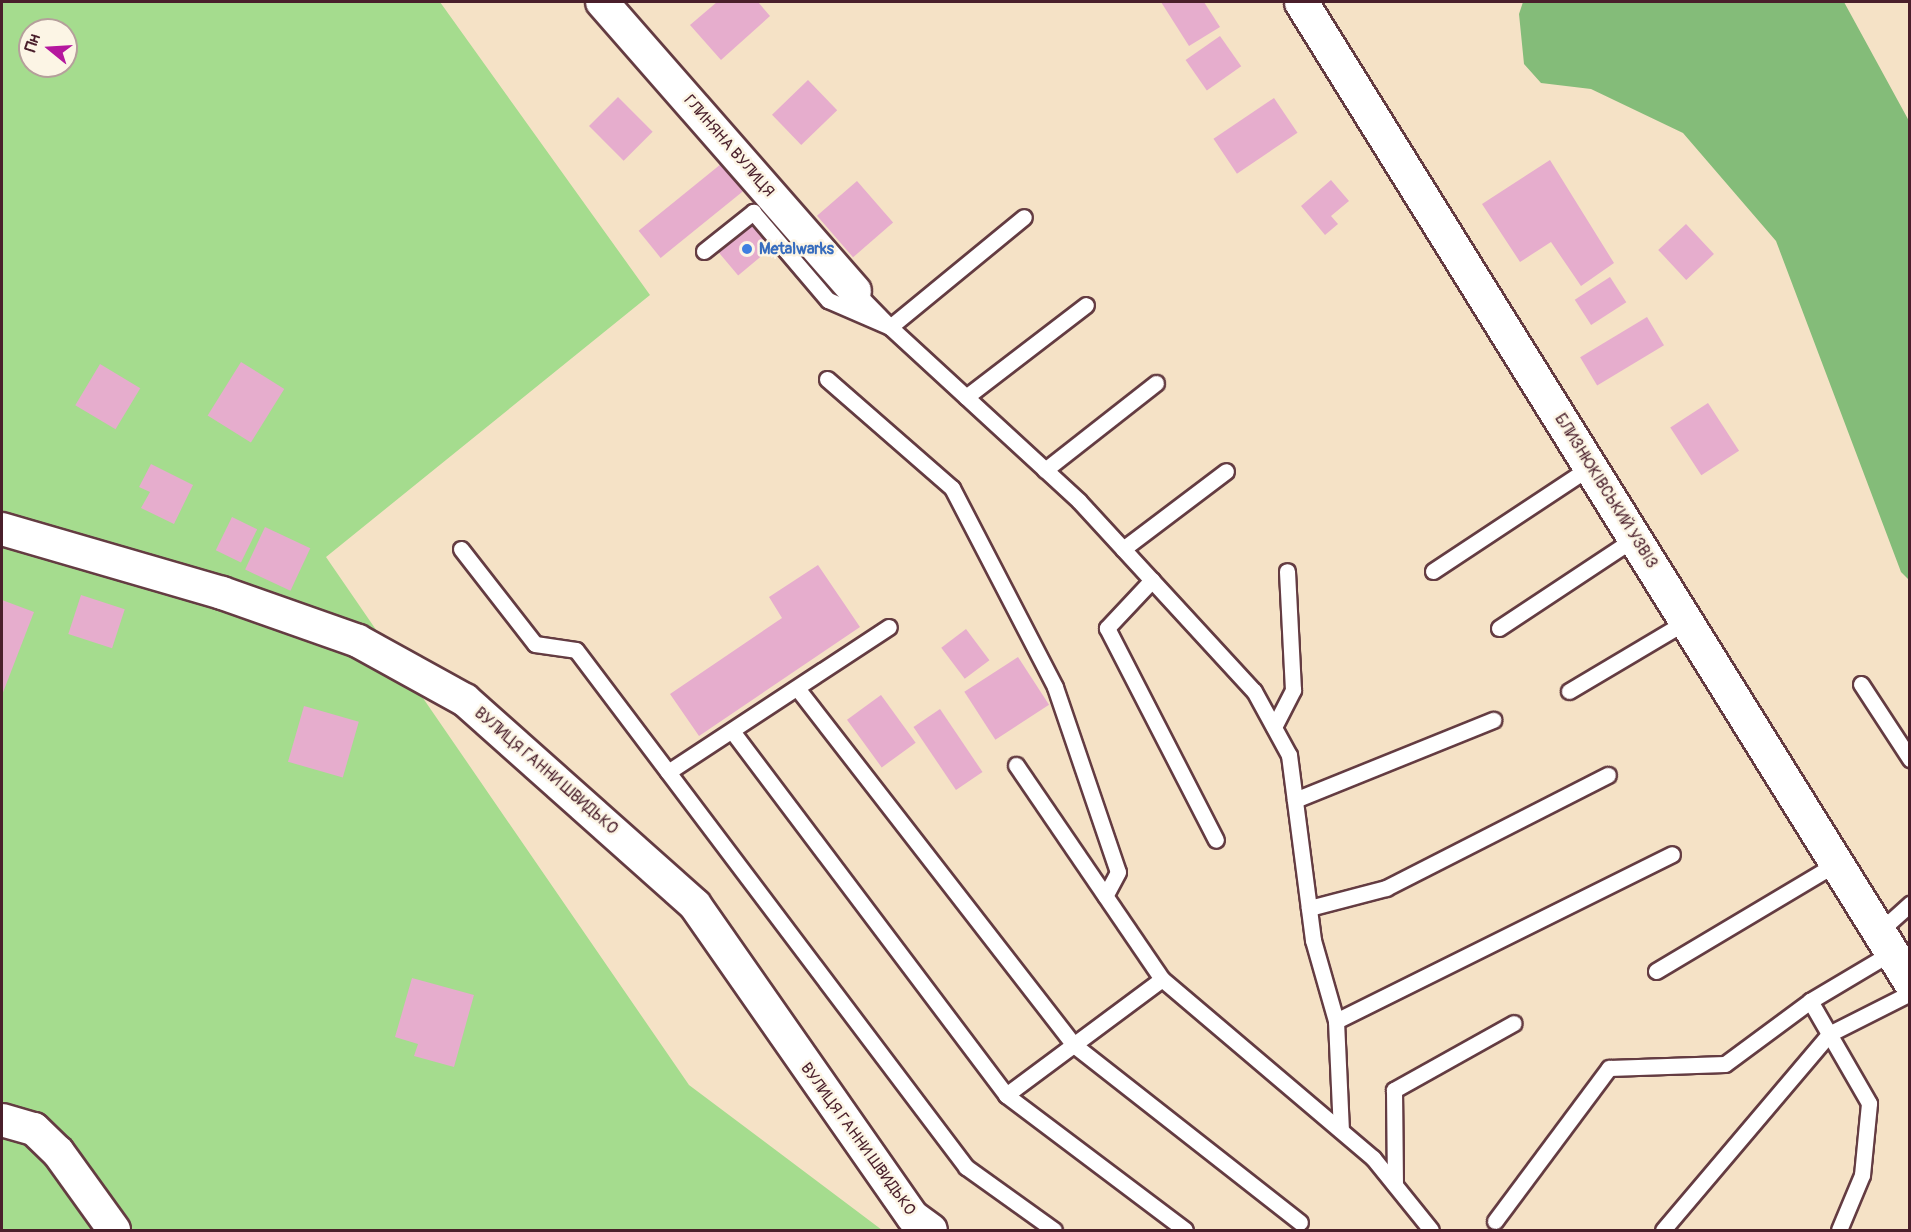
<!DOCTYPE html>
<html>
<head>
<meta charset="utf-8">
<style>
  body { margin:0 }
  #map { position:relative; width:1911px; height:1232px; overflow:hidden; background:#f5e2c6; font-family:Pangolin,sans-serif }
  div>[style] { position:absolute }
  .green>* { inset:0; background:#a5dc8e }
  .forest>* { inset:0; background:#84bc79 }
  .building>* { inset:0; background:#e6adcd; transform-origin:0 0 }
  .roads { filter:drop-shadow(2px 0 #643c42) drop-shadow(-2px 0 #643c42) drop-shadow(0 2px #643c42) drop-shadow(0 -2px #643c42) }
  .lane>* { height:15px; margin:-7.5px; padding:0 7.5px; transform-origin:7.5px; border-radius:7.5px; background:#fff }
  .street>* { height:32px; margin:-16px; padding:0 16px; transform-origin:16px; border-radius:16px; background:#fff }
  .secondary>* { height:33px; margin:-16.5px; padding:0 16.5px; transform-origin:16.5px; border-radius:16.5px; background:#fff }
  .dots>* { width:16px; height:16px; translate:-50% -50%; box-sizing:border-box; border:3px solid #fcf5e5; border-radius:50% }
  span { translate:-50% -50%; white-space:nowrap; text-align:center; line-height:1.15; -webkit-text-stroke:5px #fcf5e5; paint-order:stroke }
  .street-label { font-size:16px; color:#4a1f2b }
  .shop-label { font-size:16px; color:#366cbe; font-weight:700 }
  .left { translate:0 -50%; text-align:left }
  .frame { position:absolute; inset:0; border:3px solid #4a1f2b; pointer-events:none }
  .north { position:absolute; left:18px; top:18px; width:60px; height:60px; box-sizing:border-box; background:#fcf5e5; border:2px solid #b59f9b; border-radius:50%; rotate:288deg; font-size:16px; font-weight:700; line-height:24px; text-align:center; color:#4a1f2b }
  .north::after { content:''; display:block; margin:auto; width:21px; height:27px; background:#b5179e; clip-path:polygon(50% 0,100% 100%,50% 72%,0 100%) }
</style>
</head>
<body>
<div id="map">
  <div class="green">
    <div style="clip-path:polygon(evenodd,2px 2px,440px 2px,650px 295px,326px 557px,689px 1085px,882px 1230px,2px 1230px,2px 2px,30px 30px,66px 30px,66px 66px,30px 66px,30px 30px)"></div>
  </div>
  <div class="forest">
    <div style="clip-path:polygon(1523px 2px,1844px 2px,1909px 121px,1909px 580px,1901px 572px,1776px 241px,1683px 133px,1591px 89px,1541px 83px,1524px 64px,1519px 14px)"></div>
  </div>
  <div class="building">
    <div style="clip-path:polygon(717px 2px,758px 2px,770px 16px,721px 60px,690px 25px)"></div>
    <div style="clip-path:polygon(1161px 2px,1204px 2px,1220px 27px,1189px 46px)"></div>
    <div style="left:1220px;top:36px;width:37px;height:42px;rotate:55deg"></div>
    <div style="left:808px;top:80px;width:42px;height:50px;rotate:46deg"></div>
    <div style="left:618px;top:97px;width:49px;height:41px;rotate:45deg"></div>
    <div style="left:1274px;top:98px;width:42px;height:73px;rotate:56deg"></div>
    <div style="clip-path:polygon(1550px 160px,1614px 263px,1581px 286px,1551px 242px,1520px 262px,1482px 204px)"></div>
    <div style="left:721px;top:164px;width:35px;height:106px;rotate:51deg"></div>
    <div style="clip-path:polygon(1331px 180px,1349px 201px,1331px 216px,1338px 224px,1325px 235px,1301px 206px)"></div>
    <div style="left:857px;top:181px;width:55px;height:53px;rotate:49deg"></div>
    <div style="left:755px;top:221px;width:31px;height:48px;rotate:50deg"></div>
    <div style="left:1686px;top:224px;width:41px;height:38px;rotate:47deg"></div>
    <div style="left:1610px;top:277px;width:30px;height:42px;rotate:57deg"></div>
    <div style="left:1647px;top:317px;width:33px;height:78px;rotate:59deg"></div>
    <div style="left:241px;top:362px;width:51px;height:63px;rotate:32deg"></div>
    <div style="left:100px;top:364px;width:47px;height:48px;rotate:31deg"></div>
    <div style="left:1708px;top:403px;width:57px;height:45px;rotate:57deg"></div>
    <div style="clip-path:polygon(151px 464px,193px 485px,174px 524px,141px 508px,150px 492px,139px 487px)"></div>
    <div style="left:232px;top:517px;width:28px;height:37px;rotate:26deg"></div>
    <div style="left:265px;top:527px;width:50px;height:47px;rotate:25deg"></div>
    <div style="clip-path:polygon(818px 565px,860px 627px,699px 736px,670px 694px,782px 618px,769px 597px)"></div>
    <div style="left:81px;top:595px;width:46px;height:41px;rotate:18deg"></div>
    <div style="clip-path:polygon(2px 600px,34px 612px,2px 695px)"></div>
    <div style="left:966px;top:629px;width:39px;height:31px;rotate:53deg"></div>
    <div style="left:1018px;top:657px;width:57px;height:64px;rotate:57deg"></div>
    <div style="left:881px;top:695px;width:59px;height:42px;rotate:54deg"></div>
    <div style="left:304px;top:706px;width:57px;height:58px;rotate:16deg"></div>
    <div style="left:940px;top:709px;width:76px;height:32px;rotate:56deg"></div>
    <div style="clip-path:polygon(412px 978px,474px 995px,454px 1067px,414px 1056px,418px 1044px,395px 1037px)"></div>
  </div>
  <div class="roads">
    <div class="lane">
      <div style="left:704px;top:251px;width:63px;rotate:-38.5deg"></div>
      <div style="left:753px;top:212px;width:116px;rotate:49.6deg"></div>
      <div style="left:828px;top:300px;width:68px;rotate:23.5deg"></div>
      <div style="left:890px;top:327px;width:257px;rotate:42.6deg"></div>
      <div style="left:1079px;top:501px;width:258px;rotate:47.4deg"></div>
      <div style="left:1254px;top:691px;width:73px;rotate:61.3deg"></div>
      <div style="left:1289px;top:755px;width:187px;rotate:82.6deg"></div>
      <div style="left:1313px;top:940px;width:84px;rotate:74.1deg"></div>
      <div style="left:1336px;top:1021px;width:109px;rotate:87.4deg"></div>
      <div style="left:855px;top:291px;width:50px;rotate:45.8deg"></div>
      <div style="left:890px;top:327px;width:173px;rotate:-39.4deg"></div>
      <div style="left:827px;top:379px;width:166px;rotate:41.1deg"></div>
      <div style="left:952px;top:488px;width:224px;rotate:62.6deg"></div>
      <div style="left:1055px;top:687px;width:195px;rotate:71.2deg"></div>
      <div style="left:1118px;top:872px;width:27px;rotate:118deg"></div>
      <div style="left:966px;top:397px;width:151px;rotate:-37.5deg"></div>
      <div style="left:1045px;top:470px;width:141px;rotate:-38.1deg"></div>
      <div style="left:461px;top:549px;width:120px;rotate:52.1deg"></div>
      <div style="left:535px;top:644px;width:41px;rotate:8.3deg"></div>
      <div style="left:576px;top:650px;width:648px;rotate:52.97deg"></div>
      <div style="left:966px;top:1167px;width:108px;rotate:35.6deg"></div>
      <div style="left:1123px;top:549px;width:129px;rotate:-37.1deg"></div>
      <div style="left:1433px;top:571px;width:188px;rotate:-33.5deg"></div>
      <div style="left:1152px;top:580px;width:66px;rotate:133.2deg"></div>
      <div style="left:1107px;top:628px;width:238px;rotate:62.8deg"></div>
      <div style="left:1499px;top:628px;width:163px;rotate:-33.5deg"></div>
      <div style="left:1861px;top:684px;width:90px;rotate:56.8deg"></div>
      <div style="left:797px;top:688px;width:452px;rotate:52.2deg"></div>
      <div style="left:1074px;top:1045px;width:287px;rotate:38.1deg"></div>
      <div style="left:1569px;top:691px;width:137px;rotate:-30.7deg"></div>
      <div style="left:1274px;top:727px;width:42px;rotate:-62.8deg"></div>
      <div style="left:1293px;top:690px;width:119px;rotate:-92.9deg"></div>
      <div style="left:732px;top:731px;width:456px;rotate:53deg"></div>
      <div style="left:1006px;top:1095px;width:224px;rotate:37deg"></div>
      <div style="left:1016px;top:765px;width:259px;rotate:55.7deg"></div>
      <div style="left:1162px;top:979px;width:277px;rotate:40.3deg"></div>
      <div style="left:1373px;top:1158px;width:92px;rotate:51.1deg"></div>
      <div style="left:668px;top:772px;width:264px;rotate:-33.3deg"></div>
      <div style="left:1295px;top:800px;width:214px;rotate:-22deg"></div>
      <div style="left:1309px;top:908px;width:80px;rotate:-14.6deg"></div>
      <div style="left:1386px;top:888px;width:249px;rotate:-27deg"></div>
      <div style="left:1882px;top:929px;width:38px;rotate:-42deg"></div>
      <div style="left:1656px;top:971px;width:213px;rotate:-30.8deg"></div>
      <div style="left:1336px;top:1021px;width:375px;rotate:-26.4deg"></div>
      <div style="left:1006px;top:1095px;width:194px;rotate:-36.6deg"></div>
      <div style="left:1395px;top:1185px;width:95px;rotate:-90.6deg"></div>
      <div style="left:1394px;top:1090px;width:137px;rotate:-29.2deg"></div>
      <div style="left:1495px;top:1221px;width:191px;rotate:-53.3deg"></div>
      <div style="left:1609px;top:1068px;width:116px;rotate:-2deg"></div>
      <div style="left:1725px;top:1064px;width:106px;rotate:-36.5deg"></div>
      <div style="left:1663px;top:1230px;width:257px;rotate:-49.7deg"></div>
      <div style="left:1829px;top:1034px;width:91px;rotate:-26.8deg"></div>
      <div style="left:1839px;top:1230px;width:60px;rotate:-67.3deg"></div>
      <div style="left:1862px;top:1175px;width:72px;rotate:-84.4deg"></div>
      <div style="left:1869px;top:1103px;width:118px;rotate:-120deg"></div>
      <div style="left:1810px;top:1001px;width:98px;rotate:-30.8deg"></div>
    </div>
    <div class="street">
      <div style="left:602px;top:2px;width:384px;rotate:48.8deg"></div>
      <div style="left:2px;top:529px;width:229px;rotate:16.2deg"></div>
      <div style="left:222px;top:593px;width:144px;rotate:19.4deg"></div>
      <div style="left:358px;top:641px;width:122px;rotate:28.9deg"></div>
      <div style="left:465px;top:700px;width:308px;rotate:41.7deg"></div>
      <div style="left:695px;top:905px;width:381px;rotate:55.1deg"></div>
      <div style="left:913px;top:1217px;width:22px;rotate:36deg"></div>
      <div style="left:2px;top:1120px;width:33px;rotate:16deg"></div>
      <div style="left:34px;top:1129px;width:33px;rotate:44deg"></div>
      <div style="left:58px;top:1152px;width:96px;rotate:54.3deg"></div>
    </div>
    <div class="secondary">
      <div style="left:1301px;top:2px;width:1154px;rotate:58.14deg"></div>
    </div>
  </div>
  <div class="dots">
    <div style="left:747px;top:249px;background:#3f7fe0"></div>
  </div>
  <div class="street-label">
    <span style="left:729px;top:146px;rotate:49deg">ГЛИНЯНА ВУЛИЦЯ</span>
    <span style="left:1606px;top:491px;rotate:58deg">БЛИЗНЮКІВСЬКИЙ УЗВІЗ</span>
    <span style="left:546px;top:771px;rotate:41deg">ВУЛИЦЯ ГАННИ ШВИДЬКО</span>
    <span style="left:858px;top:1139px;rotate:54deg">ВУЛИЦЯ ГАННИ ШВИДЬКО</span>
  </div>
  <div class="shop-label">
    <span class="left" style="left:759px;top:249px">Metalwarks</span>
  </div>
  <div class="frame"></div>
  <div class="north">Пн</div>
</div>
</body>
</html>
